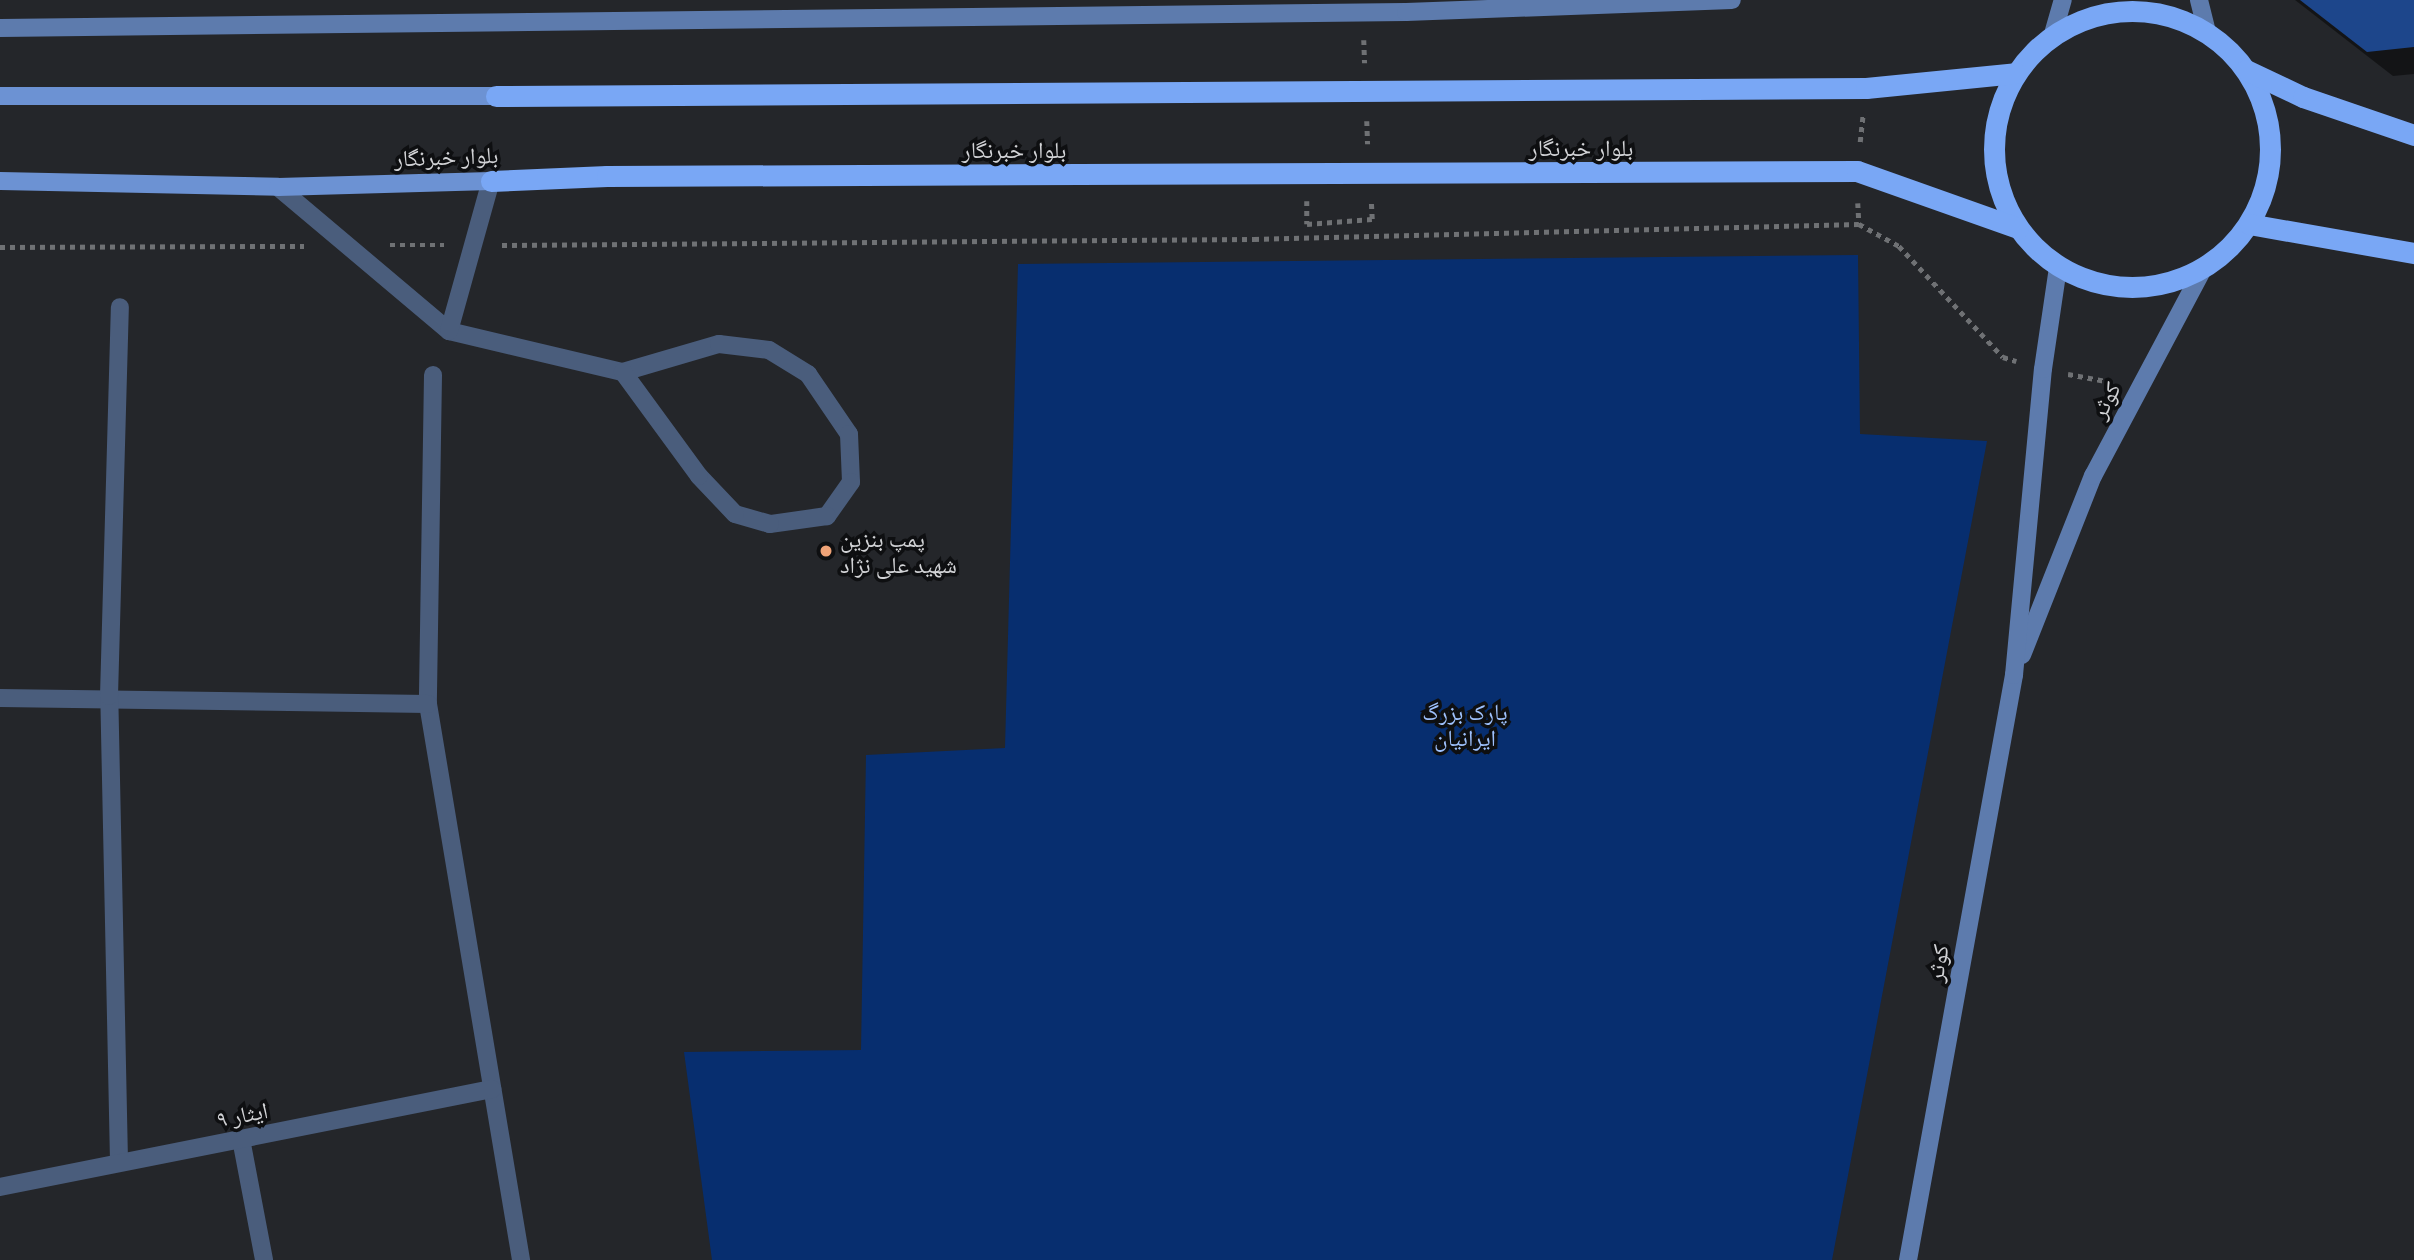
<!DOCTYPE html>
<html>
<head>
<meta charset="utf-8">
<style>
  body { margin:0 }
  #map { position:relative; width:2414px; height:1260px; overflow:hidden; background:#24262a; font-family:"Exo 2","Noto Naskh Arabic",sans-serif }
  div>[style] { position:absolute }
  .green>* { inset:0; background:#072e6f }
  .shadow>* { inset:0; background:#0007 }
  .building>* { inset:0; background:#1d468b }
  .path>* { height:4.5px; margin-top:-2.25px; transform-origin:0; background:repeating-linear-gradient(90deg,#6f7174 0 5px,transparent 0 10px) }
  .lane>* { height:18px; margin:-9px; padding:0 9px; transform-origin:9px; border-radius:9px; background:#4a5d7c }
  .street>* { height:18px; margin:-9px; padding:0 9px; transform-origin:9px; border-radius:9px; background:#4a5d7c }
  .secondary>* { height:18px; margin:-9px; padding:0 9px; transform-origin:9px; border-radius:9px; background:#5d7bad }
  .primary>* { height:18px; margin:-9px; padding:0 9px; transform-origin:9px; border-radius:9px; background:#6c92d3 }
  .highway>* { height:21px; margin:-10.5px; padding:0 10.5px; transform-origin:10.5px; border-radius:10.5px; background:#79a7f5 }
  .highway>.ring { margin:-10.5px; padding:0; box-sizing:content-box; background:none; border:21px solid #79a7f5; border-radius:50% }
  .dots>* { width:19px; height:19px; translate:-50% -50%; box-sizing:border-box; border:4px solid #0e0f11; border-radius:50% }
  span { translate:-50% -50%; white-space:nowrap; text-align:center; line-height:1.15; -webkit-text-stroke:7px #0e0f11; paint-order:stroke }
  .street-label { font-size:23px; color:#d2d3d6 }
  .poi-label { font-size:23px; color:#d2d3d6 }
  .left { translate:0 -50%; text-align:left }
  .park-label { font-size:23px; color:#9ec1fd }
</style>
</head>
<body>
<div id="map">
  <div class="green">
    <div style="clip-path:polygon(1858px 255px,1860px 434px,1987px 441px,1832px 1260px,712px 1260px,684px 1052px,861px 1050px,866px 755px,1005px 748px,1018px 264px)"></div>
  </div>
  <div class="shadow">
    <div style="clip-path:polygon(2295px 0,2414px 0,2414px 74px,2393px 76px)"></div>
  </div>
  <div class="building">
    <div style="clip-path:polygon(2300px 0,2414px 0,2414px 47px,2367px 52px)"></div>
  </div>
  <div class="path">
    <div style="left:1364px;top:40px;width:23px;rotate:88deg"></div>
    <div style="left:1367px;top:121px;width:23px;rotate:88deg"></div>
    <div style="left:1860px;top:142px;width:27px;rotate:-84deg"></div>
    <div style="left:1307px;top:201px;width:23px;rotate:90deg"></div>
    <div style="left:1307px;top:224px;width:65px;rotate:-4.4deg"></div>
    <div style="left:1372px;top:219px;width:18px;rotate:-93deg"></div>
    <div style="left:1858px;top:203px;width:21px;rotate:87deg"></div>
    <div style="left:1859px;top:224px;width:46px;rotate:28.8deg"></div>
    <div style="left:1899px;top:246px;width:152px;rotate:46.9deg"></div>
    <div style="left:2003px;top:357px;width:14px;rotate:17deg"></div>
    <div style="left:390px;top:245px;width:54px"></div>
    <div style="left:502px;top:245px;width:752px;rotate:-0.46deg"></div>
    <div style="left:1254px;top:239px;width:605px;rotate:-1.42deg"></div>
    <div style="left:0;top:247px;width:304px;rotate:-0.2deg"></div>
    <div style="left:2068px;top:374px;width:44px;rotate:10.5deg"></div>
  </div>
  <div class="lane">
    <div style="left:278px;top:187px;width:224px;rotate:40.1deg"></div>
    <div style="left:449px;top:331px;width:179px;rotate:13.3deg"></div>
    <div style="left:623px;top:372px;width:100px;rotate:-16.3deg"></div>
    <div style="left:719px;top:344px;width:50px;rotate:6.8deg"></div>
    <div style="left:769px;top:350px;width:46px;rotate:31.6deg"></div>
    <div style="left:808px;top:374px;width:73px;rotate:55.7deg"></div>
    <div style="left:849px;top:434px;width:48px;rotate:87.6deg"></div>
    <div style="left:851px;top:482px;width:42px;rotate:125.2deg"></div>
    <div style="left:827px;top:516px;width:58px;rotate:172deg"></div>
    <div style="left:770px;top:524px;width:36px;rotate:-164deg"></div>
    <div style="left:735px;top:514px;width:52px;rotate:-133.5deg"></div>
    <div style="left:699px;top:476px;width:129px;rotate:-126.2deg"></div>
    <div style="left:449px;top:331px;width:156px;rotate:-74.4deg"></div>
  </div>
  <div class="street">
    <div style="left:433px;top:375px;width:329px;rotate:90.9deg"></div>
    <div style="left:428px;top:704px;width:564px;rotate:80.5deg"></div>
    <div style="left:0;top:698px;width:428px;rotate:0.8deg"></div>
    <div style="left:241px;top:1139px;width:123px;rotate:79.2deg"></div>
    <div style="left:119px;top:1161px;width:465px;rotate:-91.2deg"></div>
    <div style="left:109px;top:696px;width:389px;rotate:-88.4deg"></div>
    <div style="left:0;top:1187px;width:502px;rotate:-11.27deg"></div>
  </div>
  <div class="secondary">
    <div style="left:2199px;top:0;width:34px;rotate:76deg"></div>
    <div style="left:0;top:28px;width:1406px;rotate:-0.65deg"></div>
    <div style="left:1406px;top:12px;width:326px;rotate:-2.1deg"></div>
    <div style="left:2053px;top:34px;width:35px;rotate:-74deg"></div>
    <div style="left:2022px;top:655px;width:193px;rotate:-68.4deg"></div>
    <div style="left:2093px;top:476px;width:234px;rotate:-62deg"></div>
    <div style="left:1908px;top:1260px;width:595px;rotate:-79.73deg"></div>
    <div style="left:2014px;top:675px;width:307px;rotate:-84.6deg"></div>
    <div style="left:2043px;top:369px;width:103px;rotate:-81.6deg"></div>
  </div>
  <div class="primary">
    <div style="left:0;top:96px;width:496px"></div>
    <div style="left:0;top:181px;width:278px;rotate:1.2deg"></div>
    <div style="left:278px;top:187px;width:213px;rotate:-1.6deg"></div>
  </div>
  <div class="highway">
    <div class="ring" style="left:1994px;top:11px;width:255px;height:255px"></div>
    <div style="left:2246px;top:70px;width:63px;rotate:25.3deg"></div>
    <div style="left:2303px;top:97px;width:117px;rotate:18.9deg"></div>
    <div style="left:496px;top:96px;width:1370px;rotate:-0.33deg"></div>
    <div style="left:1866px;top:88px;width:150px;rotate:-5.7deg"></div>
    <div style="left:491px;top:181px;width:116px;rotate:-2.5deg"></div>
    <div style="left:607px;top:176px;width:1250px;rotate:-0.23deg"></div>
    <div style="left:1857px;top:171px;width:171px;rotate:19.5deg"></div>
    <div style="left:2249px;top:224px;width:168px;rotate:10deg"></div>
  </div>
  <div class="dots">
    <div style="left:826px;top:551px;background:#efa377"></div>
  </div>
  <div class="street-label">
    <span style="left:1581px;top:147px">بلوار خبرنگار</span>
    <span style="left:1014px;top:149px">بلوار خبرنگار</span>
    <span style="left:446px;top:156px;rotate:-2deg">بلوار خبرنگار</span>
    <span style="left:2105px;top:400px;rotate:-62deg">کوثر</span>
    <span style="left:1937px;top:963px;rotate:-80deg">کوثر</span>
    <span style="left:242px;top:1114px;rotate:-11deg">ایثار ۹</span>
  </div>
  <div class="poi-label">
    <span class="left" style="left:840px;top:551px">پمپ بنزین<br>شهید علی نژاد</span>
  </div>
  <div class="park-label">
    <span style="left:1465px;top:724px">پارک بزرگ<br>ایرانیان</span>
  </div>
</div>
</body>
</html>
